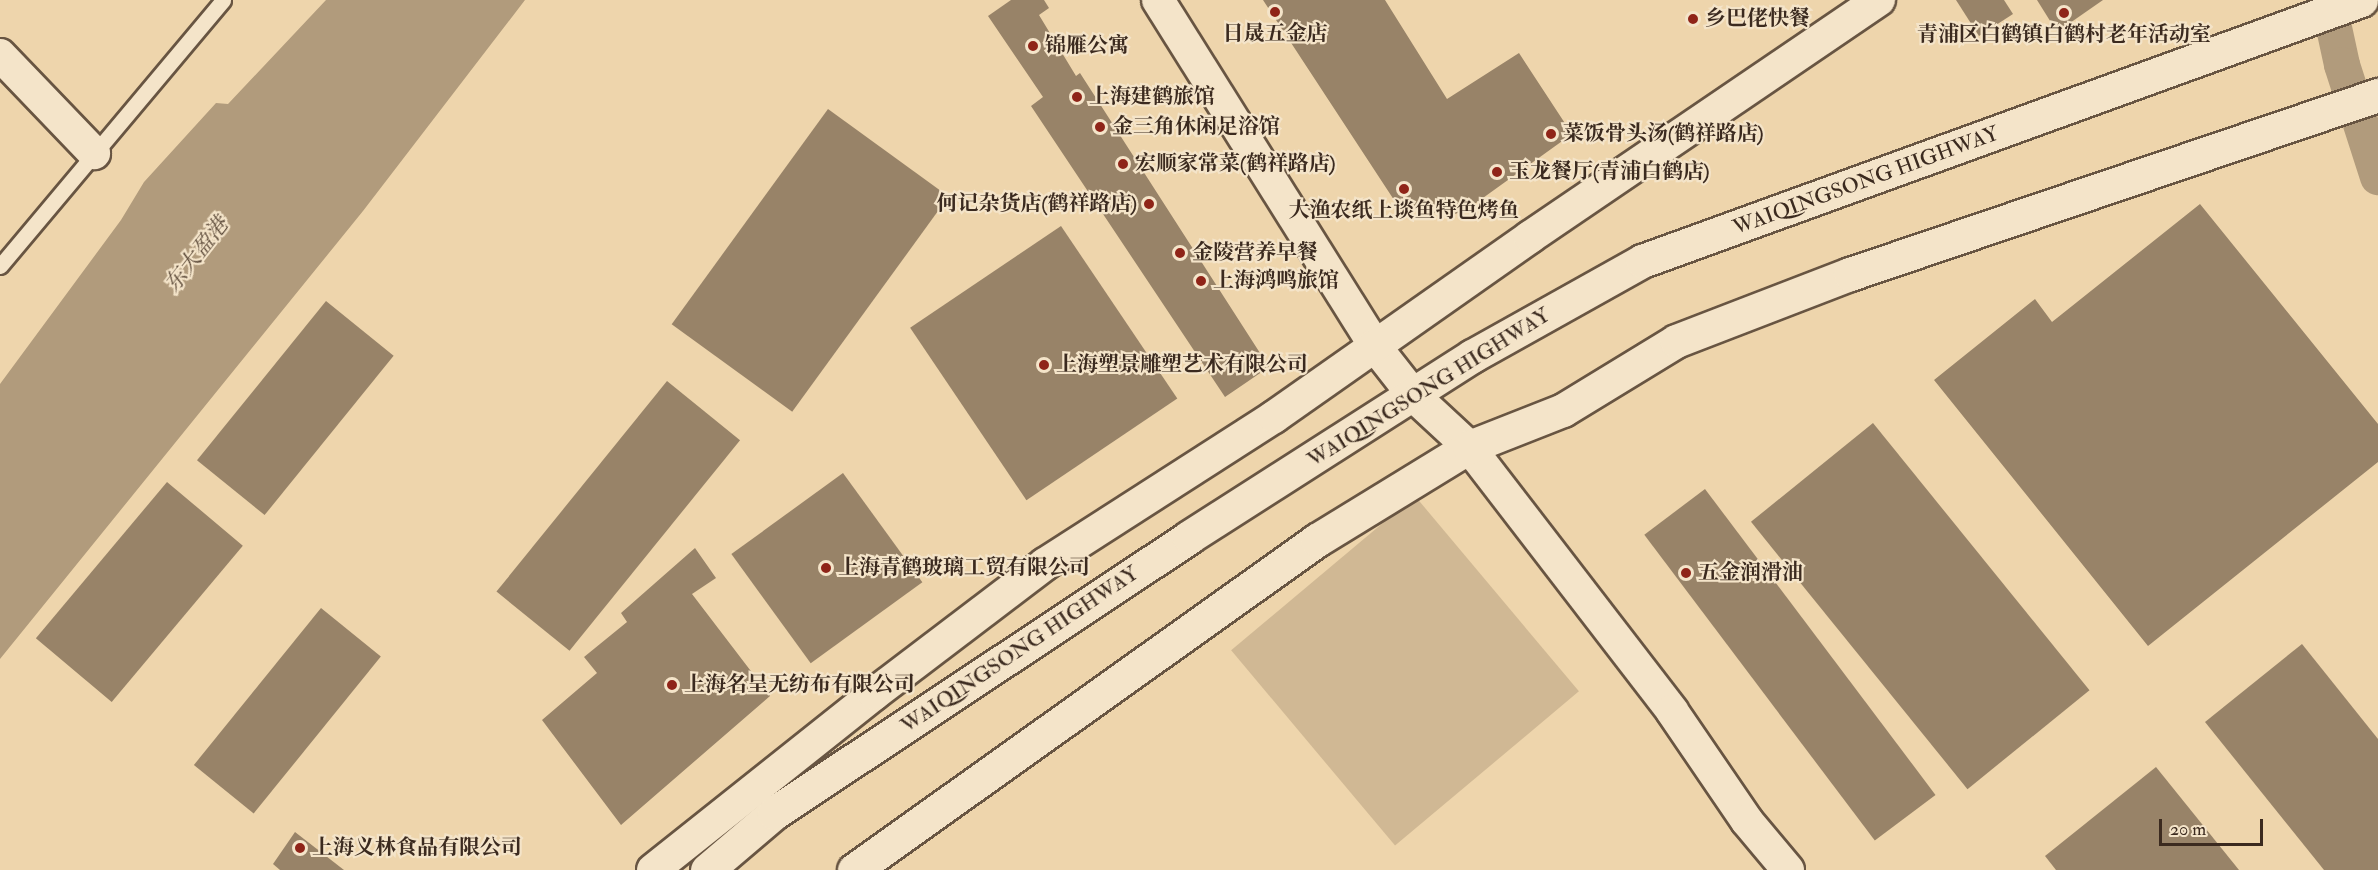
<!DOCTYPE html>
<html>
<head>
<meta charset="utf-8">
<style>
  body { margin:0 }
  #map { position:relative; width:2378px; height:870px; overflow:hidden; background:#eed5ac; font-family:"IM FELL Double Pica","Noto Serif SC",serif }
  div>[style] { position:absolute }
  .green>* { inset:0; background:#d0b894; transform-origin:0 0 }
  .water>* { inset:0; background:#b19b7c }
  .canal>* { height:36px; margin:-18px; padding:0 18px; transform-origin:18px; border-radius:18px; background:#b19b7c }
  .building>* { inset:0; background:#988368; transform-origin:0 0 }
  .roads { filter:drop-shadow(2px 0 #685542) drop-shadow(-2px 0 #685542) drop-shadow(0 2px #685542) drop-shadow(0 -2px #685542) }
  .lane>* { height:15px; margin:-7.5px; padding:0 7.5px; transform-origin:7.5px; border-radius:7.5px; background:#f4e4c9 }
  .street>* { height:32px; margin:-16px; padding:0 16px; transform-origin:16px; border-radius:16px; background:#f4e4c9 }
  .secondary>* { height:33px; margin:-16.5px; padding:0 16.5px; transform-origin:16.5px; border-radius:16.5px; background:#f4e4c9 }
  .dots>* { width:16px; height:16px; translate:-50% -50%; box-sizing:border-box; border:3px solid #f4e4c9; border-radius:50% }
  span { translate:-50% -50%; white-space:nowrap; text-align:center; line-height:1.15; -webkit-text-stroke:4.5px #f4e4c9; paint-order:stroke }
  .poi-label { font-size:21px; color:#3b2a1f; font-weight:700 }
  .left { translate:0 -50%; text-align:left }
  .right { translate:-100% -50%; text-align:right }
  .street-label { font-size:21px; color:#3b2a1f }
  .water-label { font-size:22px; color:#5e4c3b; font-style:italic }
  .scale { position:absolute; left:2159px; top:819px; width:104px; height:27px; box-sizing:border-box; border:3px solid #3b2a1f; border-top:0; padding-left:8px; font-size:18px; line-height:21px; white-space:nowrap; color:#3b2a1f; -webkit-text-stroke:4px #f4e4c9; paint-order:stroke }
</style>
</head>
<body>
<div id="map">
  <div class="green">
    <div style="left:1415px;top:496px;width:255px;height:240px;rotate:50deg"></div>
  </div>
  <div class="water">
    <div style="clip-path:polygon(326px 0,525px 0,363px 211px,0 659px,0 384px,121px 220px,144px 182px,216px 103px,228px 104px)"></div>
  </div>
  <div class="canal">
    <div style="left:2328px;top:0;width:66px;rotate:77.8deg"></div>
    <div style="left:2342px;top:65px;width:118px;rotate:72.2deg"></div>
  </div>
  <div class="building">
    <div style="clip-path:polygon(1011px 0,1044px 0,1049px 8px,1039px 15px,1076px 76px,1080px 73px,1269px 367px,1225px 397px,1031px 106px,1043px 97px,988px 16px)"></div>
    <div style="clip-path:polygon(1263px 0,1385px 0,1447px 99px,1519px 53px,1572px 134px,1469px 208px,1453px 215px,1415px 211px,1396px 203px)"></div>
    <div style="clip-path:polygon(1956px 0,2004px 0,2013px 14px,1979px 36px)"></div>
    <div style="clip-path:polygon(2037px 0,2103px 0,2057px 32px)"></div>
    <div style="left:828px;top:109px;width:149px;height:266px;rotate:36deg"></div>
    <div style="clip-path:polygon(2200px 204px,2378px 424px,2378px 462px,2148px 646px,1934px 380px,2035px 299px,2052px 322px)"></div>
    <div style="left:1061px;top:226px;width:208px;height:182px;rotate:56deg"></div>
    <div style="left:326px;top:301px;width:87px;height:205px;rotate:39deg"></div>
    <div style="left:667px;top:381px;width:94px;height:271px;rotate:39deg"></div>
    <div style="left:1873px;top:423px;width:344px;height:157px;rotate:51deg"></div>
    <div style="left:843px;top:473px;width:135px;height:138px;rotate:54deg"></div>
    <div style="left:167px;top:482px;width:99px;height:204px;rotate:40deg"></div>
    <div style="left:1705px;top:489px;width:383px;height:76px;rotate:53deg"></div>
    <div style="clip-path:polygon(695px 548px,716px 578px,692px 594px,770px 696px,621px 825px,542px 720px,597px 673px,584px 657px,627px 622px,621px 613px)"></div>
    <div style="left:321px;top:608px;width:77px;height:202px;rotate:39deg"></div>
    <div style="clip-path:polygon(2302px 644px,2378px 739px,2378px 870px,2324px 870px,2205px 722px)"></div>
    <div style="clip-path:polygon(2156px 767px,2239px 870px,2056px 870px,2045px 856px)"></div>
    <div style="clip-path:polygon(295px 832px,344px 870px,280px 870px,273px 864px)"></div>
  </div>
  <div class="roads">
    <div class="lane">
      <div style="left:0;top:266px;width:347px;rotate:-50deg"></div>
    </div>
    <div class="street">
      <div style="left:1158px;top:0;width:407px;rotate:57.9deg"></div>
      <div style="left:1374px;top:345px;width:65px;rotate:51.9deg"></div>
      <div style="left:1414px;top:396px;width:75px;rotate:42.8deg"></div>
      <div style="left:1469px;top:447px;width:333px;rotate:52.4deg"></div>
      <div style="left:1672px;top:711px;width:133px;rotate:55.7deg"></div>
      <div style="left:1747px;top:821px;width:64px;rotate:50.1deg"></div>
      <div style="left:0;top:55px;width:136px;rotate:46.2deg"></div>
      <div style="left:653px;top:870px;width:283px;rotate:-38.5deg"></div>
      <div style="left:874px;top:694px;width:215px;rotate:-37.2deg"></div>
      <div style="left:1045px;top:564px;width:272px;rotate:-32.7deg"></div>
      <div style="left:1274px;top:417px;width:313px;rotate:-35.1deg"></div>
      <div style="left:1530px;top:237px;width:422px;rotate:-34.2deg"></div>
    </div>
    <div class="secondary">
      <div style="left:707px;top:870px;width:88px;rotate:-40.4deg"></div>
      <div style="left:774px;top:813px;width:498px;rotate:-33.6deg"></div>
      <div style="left:1189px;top:537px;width:336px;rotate:-32.6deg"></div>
      <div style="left:1472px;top:356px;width:195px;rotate:-29.2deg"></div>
      <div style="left:1642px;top:261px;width:765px;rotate:-19.95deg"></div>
      <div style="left:854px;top:870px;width:569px;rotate:-35.48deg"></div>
      <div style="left:1317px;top:540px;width:178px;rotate:-31.5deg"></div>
      <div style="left:1469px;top:447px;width:101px;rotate:-21.5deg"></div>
      <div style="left:1563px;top:410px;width:132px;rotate:-31.4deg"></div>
      <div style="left:1676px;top:341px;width:186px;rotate:-21.1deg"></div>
      <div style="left:1850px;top:274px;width:558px;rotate:-18.73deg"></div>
    </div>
  </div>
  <div class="dots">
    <div style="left:1275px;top:12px;background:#8f2418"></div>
    <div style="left:2064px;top:13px;background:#8f2418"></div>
    <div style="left:1693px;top:19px;background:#8f2418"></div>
    <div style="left:1033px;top:46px;background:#8f2418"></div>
    <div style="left:1077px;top:97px;background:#8f2418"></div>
    <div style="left:1100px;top:127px;background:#8f2418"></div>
    <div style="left:1551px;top:134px;background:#8f2418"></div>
    <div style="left:1123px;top:164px;background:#8f2418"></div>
    <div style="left:1497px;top:172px;background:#8f2418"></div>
    <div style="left:1404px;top:189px;background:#8f2418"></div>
    <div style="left:1149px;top:204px;background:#8f2418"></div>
    <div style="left:1180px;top:253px;background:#8f2418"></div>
    <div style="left:1201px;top:281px;background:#8f2418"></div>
    <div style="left:1044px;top:365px;background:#8f2418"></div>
    <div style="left:826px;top:568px;background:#8f2418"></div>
    <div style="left:1686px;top:573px;background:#8f2418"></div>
    <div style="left:672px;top:685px;background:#8f2418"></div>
    <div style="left:300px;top:848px;background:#8f2418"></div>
  </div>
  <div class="poi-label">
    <span class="left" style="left:1705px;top:19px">乡巴佬快餐</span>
    <span style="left:1275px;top:34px">日晟五金店</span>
    <span style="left:2064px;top:35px">青浦区白鹤镇白鹤村老年活动室</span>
    <span class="left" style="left:1045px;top:46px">锦雁公寓</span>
    <span class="left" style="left:1089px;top:97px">上海建鹤旅馆</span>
    <span class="left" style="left:1112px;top:127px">金三角休闲足浴馆</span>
    <span class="left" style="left:1563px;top:134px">菜饭骨头汤(鹤祥路店)</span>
    <span class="left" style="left:1135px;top:164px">宏顺家常菜(鹤祥路店)</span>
    <span class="left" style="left:1509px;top:172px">玉龙餐厅(青浦白鹤店)</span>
    <span class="right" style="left:1137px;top:204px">何记杂货店(鹤祥路店)</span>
    <span style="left:1404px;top:211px">大渔农纸上谈鱼特色烤鱼</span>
    <span class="left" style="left:1192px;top:253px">金陵营养早餐</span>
    <span class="left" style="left:1213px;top:281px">上海鸿鸣旅馆</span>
    <span class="left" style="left:1056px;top:365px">上海塑景雕塑艺术有限公司</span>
    <span class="left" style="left:838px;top:568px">上海青鹤玻璃工贸有限公司</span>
    <span class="left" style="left:1698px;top:573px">五金润滑油</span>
    <span class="left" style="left:684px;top:685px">上海名呈无纺布有限公司</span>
    <span class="left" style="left:312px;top:848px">上海义林食品有限公司</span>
  </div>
  <div class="street-label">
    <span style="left:1866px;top:181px;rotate:-20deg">WAIQINGSONG HIGHWAY</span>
    <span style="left:1429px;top:388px;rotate:-32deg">WAIQINGSONG HIGHWAY</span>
    <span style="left:1020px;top:650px;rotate:-34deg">WAIQINGSONG HIGHWAY</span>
  </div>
  <div class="water-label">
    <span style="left:197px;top:255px;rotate:-52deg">东大盈港</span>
  </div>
  <div class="scale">20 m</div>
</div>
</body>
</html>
